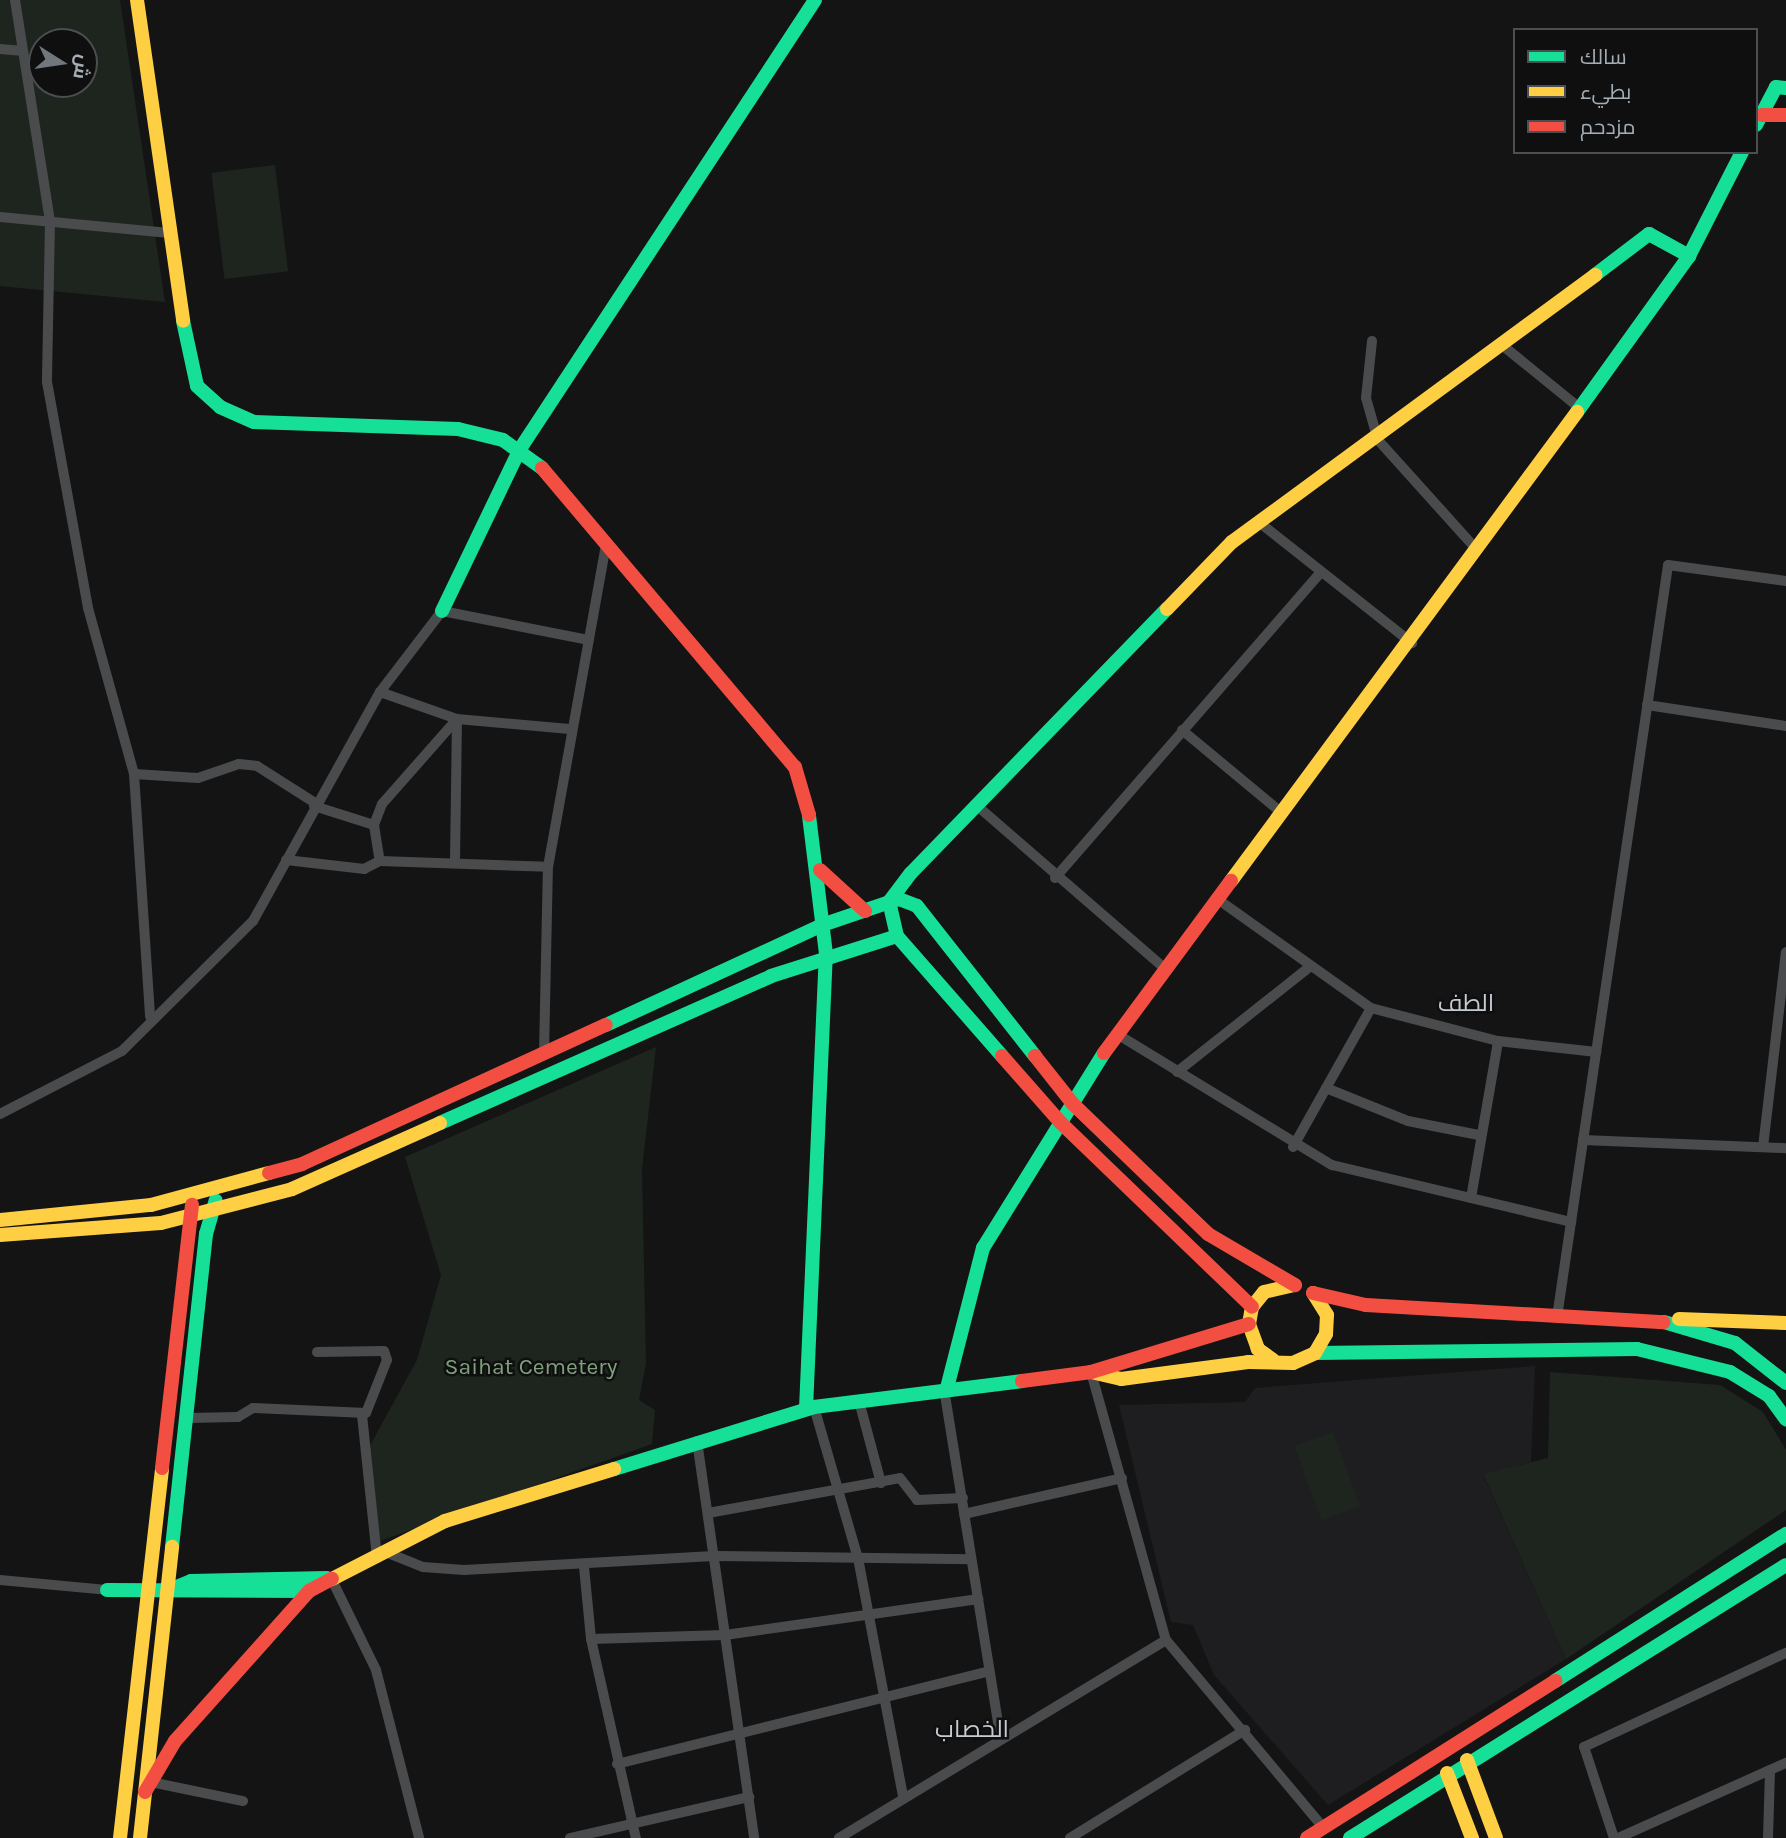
<!DOCTYPE html>
<html>
<head>
<meta charset="utf-8">
<style>
  body { margin:0 }
  #map { position:relative; width:1786px; height:1838px; overflow:hidden; background:#141415; font-family:Karla,Cairo,sans-serif }
  div>[style] { position:absolute }
  .built>* { inset:0; background:#1e1e20 }
  .green>* { inset:0; background:#1e251f; transform-origin:0 0 }
  .street>* { height:10px; margin:-5px; padding:0 5px; transform-origin:5px; border-radius:5px; background:#494b4d }
  .fast>* { height:14px; margin:-7px; padding:0 7px; transform-origin:7px; border-radius:7px; background:#16e098 }
  .slow>* { height:14px; margin:-7px; padding:0 7px; transform-origin:7px; border-radius:7px; background:#ffcf43 }
  .jam>* { height:14px; margin:-7px; padding:0 7px; transform-origin:7px; border-radius:7px; background:#f24e42 }
  span { translate:-50% -50%; white-space:nowrap; text-align:center; line-height:1.15; -webkit-text-stroke:5px #0f0f10; paint-order:stroke }
  .park-label { font-size:23px; color:#7fa07c }
  .neighbourhood-label { font-size:24px; color:#c6cbd2 }
  .legend { position:absolute; left:1513px; top:28px; width:245px; height:126px; box-sizing:border-box; background:#0f0f10; border:2px solid #4b4e52; margin:0; padding:9px 12px; list-style:none; font-size:21px; color:#a5adb5 }
  .legend li { display:flex; align-items:center; gap:14px; height:35px }
  .legend b { width:35px; border:2px solid #4b4e52 }
  .north { position:absolute; left:28px; top:28px; width:70px; height:70px; box-sizing:border-box; background:#0f0f10; border:2px solid #4b4e52; border-radius:50%; rotate:102deg; font-size:19px; font-weight:700; line-height:28px; text-align:center; color:#a5adb5 }
  .north::after { content:''; display:block; margin:auto; width:24px; height:32px; background:#72777d; clip-path:polygon(50% 0,100% 100%,50% 72%,0 100%) }
</style>
</head>
<body>
<div id="map">
  <div class="built">
    <div style="clip-path:polygon(1535px 1366px,1531px 1462px,1483px 1475px,1566px 1659px,1328px 1805px,1214px 1675px,1193px 1625px,1171px 1622px,1119px 1405px,1245px 1402px,1255px 1388px)"></div>
  </div>
  <div class="green">
    <div style="clip-path:polygon(evenodd,0 0,120px 0,165px 302px,0 286px,0 0,42px 42px,84px 42px,84px 84px,42px 84px,42px 42px)"></div>
    <div style="left:275px;top:165px;width:107px;height:64px;rotate:83deg"></div>
    <div style="clip-path:polygon(656px 1047px,642px 1169px,646px 1364px,639px 1400px,655px 1410px,652px 1444px,380px 1541px,368px 1449px,417px 1360px,441px 1275px,405px 1157px)"></div>
    <div style="clip-path:polygon(1550px 1372px,1720px 1385px,1763px 1412px,1786px 1450px,1786px 1510px,1566px 1659px,1483px 1474px,1548px 1458px)"></div>
    <div style="left:1333px;top:1432px;width:79px;height:41px;rotate:70deg"></div>
  </div>
  <div class="street">
    <div style="left:15px;top:0;width:225px;rotate:81deg"></div>
    <div style="left:50px;top:222px;width:160px;rotate:91.1deg"></div>
    <div style="left:47px;top:382px;width:230px;rotate:79.7deg"></div>
    <div style="left:88px;top:608px;width:172px;rotate:74.5deg"></div>
    <div style="left:134px;top:774px;width:243px;rotate:86.2deg"></div>
    <div style="left:0;top:49px;width:21px;rotate:5deg"></div>
    <div style="left:0;top:217px;width:170px;rotate:5.4deg"></div>
    <div style="left:1372px;top:341px;width:57px;rotate:96deg"></div>
    <div style="left:1366px;top:398px;width:44px;rotate:74.1deg"></div>
    <div style="left:1378px;top:440px;width:148px;rotate:48deg"></div>
    <div style="left:1502px;top:345px;width:97px;rotate:39.1deg"></div>
    <div style="left:1260px;top:523px;width:194px;rotate:38.3deg"></div>
    <div style="left:380px;top:692px;width:82px;rotate:19.3deg"></div>
    <div style="left:457px;top:719px;width:113px;rotate:5.1deg"></div>
    <div style="left:1647px;top:705px;width:141px;rotate:8.6deg"></div>
    <div style="left:457px;top:719px;width:113px;rotate:131.4deg"></div>
    <div style="left:382px;top:804px;width:22px;rotate:111deg"></div>
    <div style="left:374px;top:825px;width:36px;rotate:81deg"></div>
    <div style="left:380px;top:861px;width:168px;rotate:2deg"></div>
    <div style="left:1182px;top:730px;width:130px;rotate:39.7deg"></div>
    <div style="left:134px;top:774px;width:64px;rotate:3.6deg"></div>
    <div style="left:198px;top:778px;width:43px;rotate:-18.9deg"></div>
    <div style="left:239px;top:764px;width:18px;rotate:6deg"></div>
    <div style="left:257px;top:766px;width:69px;rotate:32.5deg"></div>
    <div style="left:975px;top:804px;width:250px;rotate:40.9deg"></div>
    <div style="left:314px;top:806px;width:63px;rotate:17.6deg"></div>
    <div style="left:286px;top:860px;width:79px;rotate:6.6deg"></div>
    <div style="left:364px;top:869px;width:18px;rotate:-27deg"></div>
    <div style="left:455px;top:861px;width:142px;rotate:-89.2deg"></div>
    <div style="left:1055px;top:878px;width:404px;rotate:-49deg"></div>
    <div style="left:1216px;top:898px;width:190px;rotate:35.4deg"></div>
    <div style="left:1371px;top:1008px;width:131px;rotate:14.6deg"></div>
    <div style="left:1498px;top:1041px;width:99px;rotate:6.4deg"></div>
    <div style="left:1117px;top:1034px;width:252px;rotate:31.4deg"></div>
    <div style="left:1332px;top:1165px;width:246px;rotate:13.4deg"></div>
    <div style="left:544px;top:1054px;width:187px;rotate:-88.8deg"></div>
    <div style="left:548px;top:867px;width:326px;rotate:-79.8deg"></div>
    <div style="left:1177px;top:1072px;width:167px;rotate:-38.4deg"></div>
    <div style="left:1326px;top:1088px;width:88px;rotate:21.9deg"></div>
    <div style="left:1408px;top:1121px;width:72px;rotate:11.2deg"></div>
    <div style="left:0;top:1114px;width:137px;rotate:-27.3deg"></div>
    <div style="left:122px;top:1051px;width:185px;rotate:-44.8deg"></div>
    <div style="left:253px;top:921px;width:262px;rotate:-61deg"></div>
    <div style="left:380px;top:692px;width:102px;rotate:-52.6deg"></div>
    <div style="left:442px;top:611px;width:145px;rotate:11.2deg"></div>
    <div style="left:1583px;top:1140px;width:203px;rotate:2.3deg"></div>
    <div style="left:1293px;top:1147px;width:159px;rotate:-60.7deg"></div>
    <div style="left:1763px;top:1147px;width:196px;rotate:-83.3deg"></div>
    <div style="left:1471px;top:1198px;width:159px;rotate:-80.2deg"></div>
    <div style="left:1557px;top:1317px;width:760px;rotate:-81.6deg"></div>
    <div style="left:1668px;top:565px;width:119px;rotate:7.7deg"></div>
    <div style="left:1091px;top:1372px;width:278px;rotate:74.4deg"></div>
    <div style="left:1166px;top:1640px;width:244px;rotate:50deg"></div>
    <div style="left:944px;top:1389px;width:351px;rotate:80.8deg"></div>
    <div style="left:859px;top:1401px;width:85px;rotate:75deg"></div>
    <div style="left:814px;top:1407px;width:157px;rotate:73.8deg"></div>
    <div style="left:858px;top:1558px;width:243px;rotate:79.3deg"></div>
    <div style="left:362px;top:1415px;width:144px;rotate:84deg"></div>
    <div style="left:187px;top:1418px;width:51px;rotate:-1.1deg"></div>
    <div style="left:238px;top:1417px;width:17px;rotate:-31deg"></div>
    <div style="left:253px;top:1408px;width:113px;rotate:2.5deg"></div>
    <div style="left:366px;top:1413px;width:57px;rotate:-68.4deg"></div>
    <div style="left:387px;top:1360px;width:9px;rotate:-108deg"></div>
    <div style="left:384px;top:1351px;width:67px;rotate:179.1deg"></div>
    <div style="left:697px;top:1441px;width:401px;rotate:81.8deg"></div>
    <div style="left:708px;top:1513px;width:195px;rotate:-10.3deg"></div>
    <div style="left:900px;top:1478px;width:28px;rotate:52deg"></div>
    <div style="left:917px;top:1500px;width:46px;rotate:-2.5deg"></div>
    <div style="left:964px;top:1514px;width:162px;rotate:-12.8deg"></div>
    <div style="left:388px;top:1553px;width:38px;rotate:22deg"></div>
    <div style="left:423px;top:1567px;width:41px;rotate:4.2deg"></div>
    <div style="left:464px;top:1570px;width:250px;rotate:-3.2deg"></div>
    <div style="left:714px;top:1556px;width:257px;rotate:0.7deg"></div>
    <div style="left:584px;top:1567px;width:72px;rotate:84.4deg"></div>
    <div style="left:591px;top:1639px;width:204px;rotate:77.3deg"></div>
    <div style="left:331px;top:1578px;width:102px;rotate:63.9deg"></div>
    <div style="left:376px;top:1670px;width:173px;rotate:75.6deg"></div>
    <div style="left:0;top:1580px;width:107px;rotate:5.3deg"></div>
    <div style="left:591px;top:1639px;width:134px;rotate:-1.7deg"></div>
    <div style="left:725px;top:1635px;width:256px;rotate:-8.1deg"></div>
    <div style="left:617px;top:1764px;width:383px;rotate:-14deg"></div>
    <div style="left:151px;top:1782px;width:94px;rotate:11.7deg"></div>
    <div style="left:570px;top:1838px;width:184px;rotate:-12.9deg"></div>
    <div style="left:839px;top:1838px;width:382px;rotate:-31.2deg"></div>
    <div style="left:1070px;top:1838px;width:206px;rotate:-31.7deg"></div>
    <div style="left:1614px;top:1838px;width:96px;rotate:-108.2deg"></div>
    <div style="left:1584px;top:1747px;width:223px;rotate:-25deg"></div>
    <div style="left:1618px;top:1838px;width:184px;rotate:-24.1deg"></div>
    <div style="left:1768px;top:1838px;width:68px;rotate:-88.3deg"></div>
  </div>
  <div class="fast">
    <div style="left:1756px;top:125px;width:43px;rotate:-62.2deg"></div>
    <div style="left:1776px;top:87px;width:10px;rotate:6deg"></div>
    <div style="left:1595px;top:275px;width:68px;rotate:-37.2deg"></div>
    <div style="left:1649px;top:234px;width:46px;rotate:28.8deg"></div>
    <div style="left:183px;top:321px;width:66px;rotate:77.8deg"></div>
    <div style="left:197px;top:386px;width:31px;rotate:42deg"></div>
    <div style="left:220px;top:407px;width:37px;rotate:24deg"></div>
    <div style="left:254px;top:422px;width:204px;rotate:2deg"></div>
    <div style="left:458px;top:429px;width:46px;rotate:13.7deg"></div>
    <div style="left:503px;top:440px;width:48px;rotate:35.7deg"></div>
    <div style="left:1577px;top:412px;width:192px;rotate:-54.3deg"></div>
    <div style="left:1689px;top:256px;width:117px;rotate:-63deg"></div>
    <div style="left:442px;top:611px;width:180px;rotate:-64.3deg"></div>
    <div style="left:520px;top:449px;width:537px;rotate:-56.69deg"></div>
    <div style="left:897px;top:936px;width:35px;rotate:-103deg"></div>
    <div style="left:889px;top:902px;width:36px;rotate:-53deg"></div>
    <div style="left:911px;top:873px;width:368px;rotate:-45.9deg"></div>
    <div style="left:606px;top:1025px;width:241px;rotate:-24.8deg"></div>
    <div style="left:825px;top:924px;width:78px;rotate:-18.7deg"></div>
    <div style="left:899px;top:899px;width:19px;rotate:21deg"></div>
    <div style="left:917px;top:906px;width:191px;rotate:51.8deg"></div>
    <div style="left:440px;top:1123px;width:362px;rotate:-23.9deg"></div>
    <div style="left:771px;top:976px;width:132px;rotate:-17.6deg"></div>
    <div style="left:897px;top:936px;width:159px;rotate:48.8deg"></div>
    <div style="left:1664px;top:1322px;width:74px;rotate:16.5deg"></div>
    <div style="left:1735px;top:1343px;width:65px;rotate:38.1deg"></div>
    <div style="left:1315px;top:1353px;width:322px;rotate:-0.7deg"></div>
    <div style="left:1637px;top:1349px;width:96px;rotate:13.9deg"></div>
    <div style="left:1730px;top:1372px;width:46px;rotate:31.6deg"></div>
    <div style="left:1769px;top:1396px;width:29px;rotate:54deg"></div>
    <div style="left:947px;top:1388px;width:145px;rotate:-75.6deg"></div>
    <div style="left:983px;top:1248px;width:229px;rotate:-58.2deg"></div>
    <div style="left:806px;top:1409px;width:455px;rotate:-87.5deg"></div>
    <div style="left:826px;top:954px;width:140px;rotate:-97deg"></div>
    <div style="left:614px;top:1469px;width:209px;rotate:-17.2deg"></div>
    <div style="left:814px;top:1407px;width:210px;rotate:-7.1deg"></div>
    <div style="left:172px;top:1547px;width:315px;rotate:-83.8deg"></div>
    <div style="left:206px;top:1234px;width:35px;rotate:-74deg"></div>
    <div style="left:107px;top:1590px;width:202px;rotate:0.3deg"></div>
    <div style="left:169px;top:1590px;width:24px;rotate:-22deg"></div>
    <div style="left:191px;top:1581px;width:136px;rotate:-1.3deg"></div>
    <div style="left:1555px;top:1681px;width:274px;rotate:-32.5deg"></div>
    <div style="left:1350px;top:1838px;width:514px;rotate:-32.05deg"></div>
  </div>
  <div class="slow">
    <div style="left:137px;top:0;width:324px;rotate:81.8deg"></div>
    <div style="left:1167px;top:609px;width:93px;rotate:-45.9deg"></div>
    <div style="left:1232px;top:542px;width:451px;rotate:-36.3deg"></div>
    <div style="left:1231px;top:881px;width:583px;rotate:-53.58deg"></div>
    <div style="left:0;top:1220px;width:152px;rotate:-5.7deg"></div>
    <div style="left:151px;top:1205px;width:122px;rotate:-15.2deg"></div>
    <div style="left:0;top:1235px;width:161px;rotate:-4.3deg"></div>
    <div style="left:161px;top:1223px;width:135px;rotate:-14.5deg"></div>
    <div style="left:292px;top:1189px;width:162px;rotate:-24deg"></div>
    <div style="left:1679px;top:1319px;width:107px;rotate:2.1deg"></div>
    <div style="left:1273px;top:1360px;width:19px;rotate:-144deg"></div>
    <div style="left:1258px;top:1349px;width:27px;rotate:-110deg"></div>
    <div style="left:1249px;top:1324px;width:17px;rotate:-80deg"></div>
    <div style="left:1252px;top:1307px;width:19px;rotate:-51deg"></div>
    <div style="left:1264px;top:1292px;width:31px;rotate:-13deg"></div>
    <div style="left:1091px;top:1372px;width:31px;rotate:13deg"></div>
    <div style="left:1121px;top:1379px;width:128px;rotate:-7.6deg"></div>
    <div style="left:1248px;top:1362px;width:45px;rotate:1.3deg"></div>
    <div style="left:1293px;top:1363px;width:24px;rotate:-24deg"></div>
    <div style="left:1315px;top:1353px;width:22px;rotate:-60deg"></div>
    <div style="left:1326px;top:1334px;width:19px;rotate:-87deg"></div>
    <div style="left:1327px;top:1315px;width:26px;rotate:-122deg"></div>
    <div style="left:332px;top:1579px;width:127px;rotate:-27.2deg"></div>
    <div style="left:445px;top:1521px;width:177px;rotate:-17.1deg"></div>
    <div style="left:1467px;top:1760px;width:83px;rotate:69.6deg"></div>
    <div style="left:1447px;top:1773px;width:70px;rotate:69deg"></div>
    <div style="left:120px;top:1838px;width:372px;rotate:-83.5deg"></div>
    <div style="left:140px;top:1838px;width:293px;rotate:-83.7deg"></div>
  </div>
  <div class="jam">
    <div style="left:1762px;top:115px;width:24px"></div>
    <div style="left:542px;top:468px;width:392px;rotate:49.8deg"></div>
    <div style="left:795px;top:767px;width:50px;rotate:73.7deg"></div>
    <div style="left:820px;top:870px;width:61px;rotate:42.3deg"></div>
    <div style="left:1104px;top:1053px;width:214px;rotate:-53.6deg"></div>
    <div style="left:1002px;top:1056px;width:89px;rotate:48.6deg"></div>
    <div style="left:1061px;top:1123px;width:265px;rotate:43.9deg"></div>
    <div style="left:1035px;top:1056px;width:61px;rotate:51.6deg"></div>
    <div style="left:1073px;top:1104px;width:187px;rotate:43.9deg"></div>
    <div style="left:1208px;top:1234px;width:101px;rotate:30.4deg"></div>
    <div style="left:269px;top:1173px;width:34px;rotate:-15deg"></div>
    <div style="left:302px;top:1164px;width:334px;rotate:-24.6deg"></div>
    <div style="left:1313px;top:1293px;width:54px;rotate:12.8deg"></div>
    <div style="left:1366px;top:1305px;width:298px;rotate:3.3deg"></div>
    <div style="left:1022px;top:1381px;width:70px;rotate:-7.4deg"></div>
    <div style="left:1091px;top:1372px;width:165px;rotate:-16.9deg"></div>
    <div style="left:162px;top:1468px;width:265px;rotate:-83.5deg"></div>
    <div style="left:145px;top:1792px;width:59px;rotate:-59.5deg"></div>
    <div style="left:175px;top:1741px;width:201px;rotate:-48.2deg"></div>
    <div style="left:309px;top:1591px;width:26px;rotate:-28deg"></div>
    <div style="left:1307px;top:1838px;width:294px;rotate:-32.3deg"></div>
  </div>
  <div class="park-label">
    <span style="left:531px;top:1367px">Saihat Cemetery</span>
  </div>
  <div class="neighbourhood-label">
    <span style="left:1466px;top:1004px">الطف</span>
    <span style="left:972px;top:1730px">الخصاب</span>
  </div>
  <ul class="legend">
  <li><b style="height:9px;background:#16e098"></b>سالك</li>
  <li><b style="height:9px;background:#ffcf43"></b>بطيء</li>
  <li><b style="height:9px;background:#f24e42"></b>مزدحم</li>
  </ul>
  <div class="north">ش</div>
</div>
</body>
</html>
